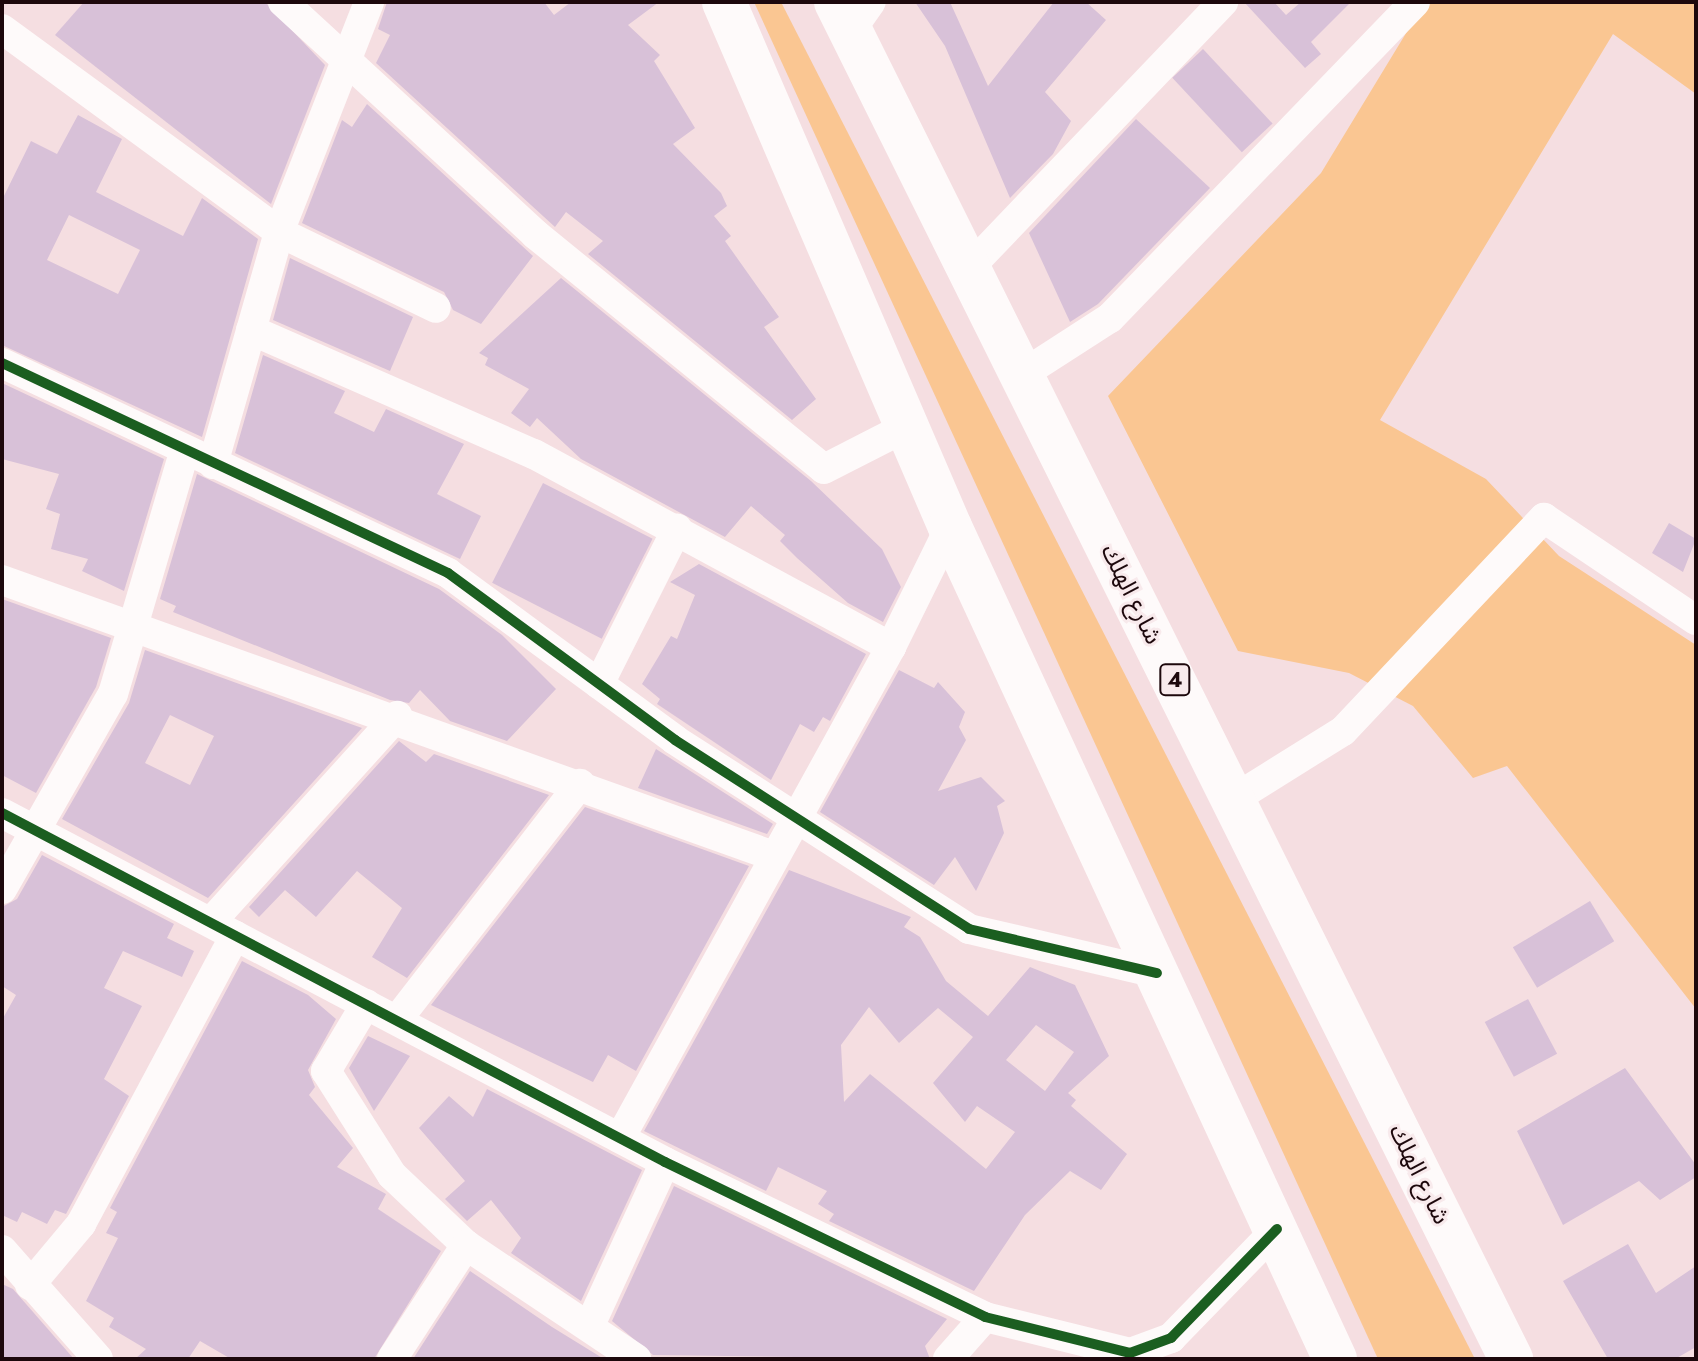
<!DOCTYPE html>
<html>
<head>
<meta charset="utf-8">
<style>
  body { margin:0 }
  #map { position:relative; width:1698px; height:1361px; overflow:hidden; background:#f5dee1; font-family:Jost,"Noto Sans Arabic",sans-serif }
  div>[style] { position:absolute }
  .green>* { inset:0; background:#fac692 }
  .building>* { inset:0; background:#d8c1d8; transform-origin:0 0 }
  .minor>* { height:30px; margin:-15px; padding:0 15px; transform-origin:15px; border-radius:15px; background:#fefafa }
  .highway>* { height:44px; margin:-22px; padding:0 22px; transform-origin:22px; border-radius:22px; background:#fefafa }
  .cycleway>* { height:10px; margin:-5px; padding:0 5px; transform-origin:5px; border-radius:5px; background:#1b5e20 }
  span { translate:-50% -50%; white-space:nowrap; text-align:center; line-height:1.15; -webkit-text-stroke:6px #f8eaec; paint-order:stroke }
  .shield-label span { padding:2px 6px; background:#f8eaec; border:2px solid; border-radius:6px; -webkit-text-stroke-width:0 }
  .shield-label { font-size:22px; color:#1d080c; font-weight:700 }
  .street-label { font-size:24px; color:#1d080c }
  .frame { position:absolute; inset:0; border:4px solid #1d080c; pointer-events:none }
</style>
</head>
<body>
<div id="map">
  <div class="green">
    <div style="clip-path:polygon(754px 2px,781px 2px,1475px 1359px,1378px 1359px)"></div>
    <div style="clip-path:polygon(1425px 2px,1696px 2px,1696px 94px,1613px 34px,1380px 420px,1486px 479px,1559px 556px,1696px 645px,1696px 1009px,1507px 766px,1473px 778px,1413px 706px,1349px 673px,1238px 651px,1108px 396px,1321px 173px)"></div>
  </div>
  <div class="building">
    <div style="clip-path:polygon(84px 2px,265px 2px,325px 65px,271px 204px,55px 35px)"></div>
    <div style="clip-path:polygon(387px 2px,544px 2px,554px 15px,571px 2px,659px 2px,628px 25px,660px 55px,654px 61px,695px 128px,673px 144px,721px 193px,727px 206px,714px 216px,731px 236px,725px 241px,779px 317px,764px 327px,816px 399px,792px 420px,588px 254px,603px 241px,566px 212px,555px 227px,376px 63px,390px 35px,378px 29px)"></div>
    <div style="clip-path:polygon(915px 2px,950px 2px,988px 86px,1054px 2px,1086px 2px,1106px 20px,1045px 92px,1071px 121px,1053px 154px,1010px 198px,945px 46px)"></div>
    <div style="clip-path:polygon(1244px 2px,1274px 2px,1286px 15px,1301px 2px,1351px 2px,1311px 42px,1321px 54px,1305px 68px)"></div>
    <div style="left:1203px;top:49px;width:102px;height:42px;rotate:47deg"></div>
    <div style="clip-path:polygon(367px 104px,533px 256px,481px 324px,453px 310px,444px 292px,302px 223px,342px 120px,352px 127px)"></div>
    <div style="clip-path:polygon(evenodd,78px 115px,122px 139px,96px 192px,183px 236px,202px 198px,258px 239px,202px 437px,2px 345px,2px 200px,31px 141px,57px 154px,78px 115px,69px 215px,140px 250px,118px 294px,47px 260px,69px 215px)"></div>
    <div style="clip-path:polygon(1136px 119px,1210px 188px,1098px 304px,1070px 322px,1029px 233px)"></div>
    <div style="clip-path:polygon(290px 258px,413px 317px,390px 371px,273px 320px)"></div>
    <div style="clip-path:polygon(561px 278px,811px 481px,882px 549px,901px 587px,883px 622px,848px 603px,797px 558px,780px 541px,785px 535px,751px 506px,725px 537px,581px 459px,537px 418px,530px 427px,511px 413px,529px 389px,485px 365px,488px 358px,479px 353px)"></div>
    <div style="clip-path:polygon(263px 355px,345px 391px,334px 413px,374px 432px,386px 409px,464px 444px,437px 494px,481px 516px,460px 559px,235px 453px)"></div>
    <div style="clip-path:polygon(2px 383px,164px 459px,124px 591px,82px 571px,88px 559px,51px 549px,60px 514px,46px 509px,59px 474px,2px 459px)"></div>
    <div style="clip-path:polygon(197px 474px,439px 589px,502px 635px,556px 689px,507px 741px,450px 721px,420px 690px,409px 703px,390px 700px,173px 612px,176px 606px,160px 599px)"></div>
    <div style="left:543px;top:483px;width:123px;height:112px;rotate:27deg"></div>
    <div style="clip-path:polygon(1669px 523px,1696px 539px,1683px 572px,1652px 553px)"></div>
    <div style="clip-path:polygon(699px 564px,866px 654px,830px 721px,823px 717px,814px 732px,800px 724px,771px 780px,657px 704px,660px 699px,642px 684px,671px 636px,677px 639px,695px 595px,670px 582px)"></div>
    <div style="clip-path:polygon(2px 599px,111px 638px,96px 687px,36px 793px,2px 775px)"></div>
    <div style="clip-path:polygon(evenodd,145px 650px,362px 728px,208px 898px,62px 819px,129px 703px,145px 650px,170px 715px,214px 736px,190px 785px,145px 763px,170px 715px)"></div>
    <div style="clip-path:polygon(899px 670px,934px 688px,938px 682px,965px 712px,959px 727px,966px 740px,938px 791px,981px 777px,1005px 801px,997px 806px,1004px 833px,976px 891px,955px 857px,934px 885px,820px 812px)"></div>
    <div style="clip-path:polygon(399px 741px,426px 762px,434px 754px,549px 795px,407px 978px,372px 957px,402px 908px,357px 871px,316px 917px,285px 890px,259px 917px,249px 907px)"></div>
    <div style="clip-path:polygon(656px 749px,773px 824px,767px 834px,638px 788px)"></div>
    <div style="clip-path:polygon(585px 807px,749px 866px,636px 1071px,608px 1055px,593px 1082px,431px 1005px)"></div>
    <div style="clip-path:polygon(42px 855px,174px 924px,167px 938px,194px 951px,182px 977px,123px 951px,104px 988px,142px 1006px,104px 1079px,129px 1096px,66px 1214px,55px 1210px,47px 1224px,22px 1212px,17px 1222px,2px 1215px,2px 1020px,16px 995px,2px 986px,2px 907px,17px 899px)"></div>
    <div style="clip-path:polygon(evenodd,789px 870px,911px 917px,904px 927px,920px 937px,946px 981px,988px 1016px,1030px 967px,1075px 985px,1109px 1056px,1068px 1093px,1076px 1100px,1071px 1106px,1127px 1154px,1101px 1190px,1070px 1171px,1025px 1215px,974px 1291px,829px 1221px,834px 1214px,818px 1204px,827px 1191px,778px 1167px,766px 1191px,644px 1131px,789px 870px,869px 1007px,899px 1043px,938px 1008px,973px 1037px,933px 1083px,965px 1122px,977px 1106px,1015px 1132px,986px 1169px,870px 1074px,844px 1102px,841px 1045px,869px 1007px,789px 870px,1036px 1025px,1074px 1052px,1045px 1091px,1006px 1060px,1036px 1025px)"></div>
    <div style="left:1590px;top:901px;width:47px;height:90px;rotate:59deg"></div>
    <div style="clip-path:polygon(242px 961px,308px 995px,336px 1019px,308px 1070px,315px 1087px,309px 1095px,353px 1148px,337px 1167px,386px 1194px,378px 1209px,441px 1251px,374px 1359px,231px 1359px,200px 1341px,188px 1359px,135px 1359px,146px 1349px,109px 1327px,114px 1318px,86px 1301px,118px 1238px,106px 1233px,117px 1212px,110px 1208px)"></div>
    <div style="left:1528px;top:999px;width:62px;height:49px;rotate:62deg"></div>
    <div style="clip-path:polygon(368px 1036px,410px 1056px,374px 1111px,349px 1068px)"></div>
    <div style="clip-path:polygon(1625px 1068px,1696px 1165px,1696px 1177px,1660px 1200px,1639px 1181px,1563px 1225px,1517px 1131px)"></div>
    <div style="clip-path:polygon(487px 1089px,642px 1170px,581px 1301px,511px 1253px,521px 1238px,491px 1200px,467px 1221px,445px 1199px,465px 1181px,419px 1128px,449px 1096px,473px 1117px)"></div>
    <div style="clip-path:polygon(674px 1186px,947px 1319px,925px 1346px,930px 1359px,653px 1355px,612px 1321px)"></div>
    <div style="clip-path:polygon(1628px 1244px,1656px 1293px,1696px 1266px,1696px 1347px,1675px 1359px,1608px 1359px,1563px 1281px)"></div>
    <div style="clip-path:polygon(470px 1271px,552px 1327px,604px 1359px,413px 1359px)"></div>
    <div style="clip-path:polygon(2px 1284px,13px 1289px,74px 1359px,2px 1359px)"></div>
  </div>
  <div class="minor">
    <div style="left:283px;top:2px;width:343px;rotate:42.6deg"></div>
    <div style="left:535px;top:234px;width:372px;rotate:39.1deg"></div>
    <div style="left:824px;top:469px;width:92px;rotate:-27.1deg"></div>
    <div style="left:2px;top:29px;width:343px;rotate:36.2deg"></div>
    <div style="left:279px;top:232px;width:174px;rotate:25.8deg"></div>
    <div style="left:849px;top:33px;width:38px;rotate:-55deg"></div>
    <div style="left:969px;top:268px;width:368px;rotate:-46.3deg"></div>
    <div style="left:251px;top:330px;width:309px;rotate:23.7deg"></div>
    <div style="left:534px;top:454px;width:406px;rotate:28.4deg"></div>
    <div style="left:891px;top:647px;width:134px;rotate:-63.8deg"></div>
    <div style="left:2px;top:363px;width:493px;rotate:25.2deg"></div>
    <div style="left:448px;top:573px;width:282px;rotate:36.3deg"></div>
    <div style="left:675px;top:740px;width:350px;rotate:32.7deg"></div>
    <div style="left:969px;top:929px;width:193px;rotate:13.2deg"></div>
    <div style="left:1023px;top:374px;width:103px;rotate:-32.8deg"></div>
    <div style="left:1110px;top:318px;width:439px;rotate:-46deg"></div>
    <div style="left:213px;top:464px;width:241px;rotate:-74.1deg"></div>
    <div style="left:279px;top:232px;width:247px;rotate:-68.6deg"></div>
    <div style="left:2px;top:580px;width:817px;rotate:19.68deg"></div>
    <div style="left:599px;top:684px;width:174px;rotate:-63.3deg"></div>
    <div style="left:1234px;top:799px;width:128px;rotate:-32deg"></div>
    <div style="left:1343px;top:731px;width:293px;rotate:-46.7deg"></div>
    <div style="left:1544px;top:518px;width:183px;rotate:33.9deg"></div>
    <div style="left:2px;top:813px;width:749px;rotate:27.76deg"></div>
    <div style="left:665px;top:1162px;width:356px;rotate:25.8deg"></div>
    <div style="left:985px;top:1317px;width:149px;rotate:13.9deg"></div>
    <div style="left:1130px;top:1353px;width:44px;rotate:-20.1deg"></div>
    <div style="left:1171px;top:1338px;width:152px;rotate:-45.8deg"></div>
    <div style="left:2px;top:889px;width:224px;rotate:-60.4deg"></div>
    <div style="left:113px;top:694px;width:254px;rotate:-73.6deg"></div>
    <div style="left:211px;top:922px;width:278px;rotate:-47.9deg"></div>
    <div style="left:366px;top:1004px;width:78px;rotate:120.8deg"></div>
    <div style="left:326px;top:1071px;width:123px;rotate:57.6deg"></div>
    <div style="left:392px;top:1175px;width:102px;rotate:43.4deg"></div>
    <div style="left:466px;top:1245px;width:205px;rotate:33.8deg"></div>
    <div style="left:397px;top:1020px;width:299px;rotate:-52.2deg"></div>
    <div style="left:620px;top:1138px;width:561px;rotate:-61.1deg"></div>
    <div style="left:2px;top:1250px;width:145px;rotate:48.6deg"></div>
    <div style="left:30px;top:1285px;width:80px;rotate:-50.1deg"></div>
    <div style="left:81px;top:1224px;width:327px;rotate:-61.9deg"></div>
    <div style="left:590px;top:1325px;width:179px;rotate:-65.3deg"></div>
    <div style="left:392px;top:1359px;width:136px;rotate:-57deg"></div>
    <div style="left:948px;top:1359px;width:56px;rotate:-48.6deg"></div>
  </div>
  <div class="highway">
    <div style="left:724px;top:2px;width:572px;rotate:66.71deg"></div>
    <div style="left:950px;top:527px;width:917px;rotate:65.17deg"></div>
    <div style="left:836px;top:2px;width:1516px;rotate:63.55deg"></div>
  </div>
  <div class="cycleway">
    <div style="left:2px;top:363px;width:493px;rotate:25.2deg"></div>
    <div style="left:448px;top:573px;width:282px;rotate:36.3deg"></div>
    <div style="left:675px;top:740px;width:350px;rotate:32.7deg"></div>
    <div style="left:969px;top:929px;width:193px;rotate:13.2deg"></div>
    <div style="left:2px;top:813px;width:749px;rotate:27.76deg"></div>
    <div style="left:665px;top:1162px;width:356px;rotate:25.8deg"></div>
    <div style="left:985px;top:1317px;width:149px;rotate:13.9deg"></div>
    <div style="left:1130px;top:1353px;width:44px;rotate:-20.1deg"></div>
    <div style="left:1171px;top:1338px;width:152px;rotate:-45.8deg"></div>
  </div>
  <div class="shield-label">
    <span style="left:1175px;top:680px">4</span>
  </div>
  <div class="street-label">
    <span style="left:1132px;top:594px;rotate:64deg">شارع الهلك</span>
    <span style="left:1420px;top:1174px;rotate:64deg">شارع الهلك</span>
  </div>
  <div class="frame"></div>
</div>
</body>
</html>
